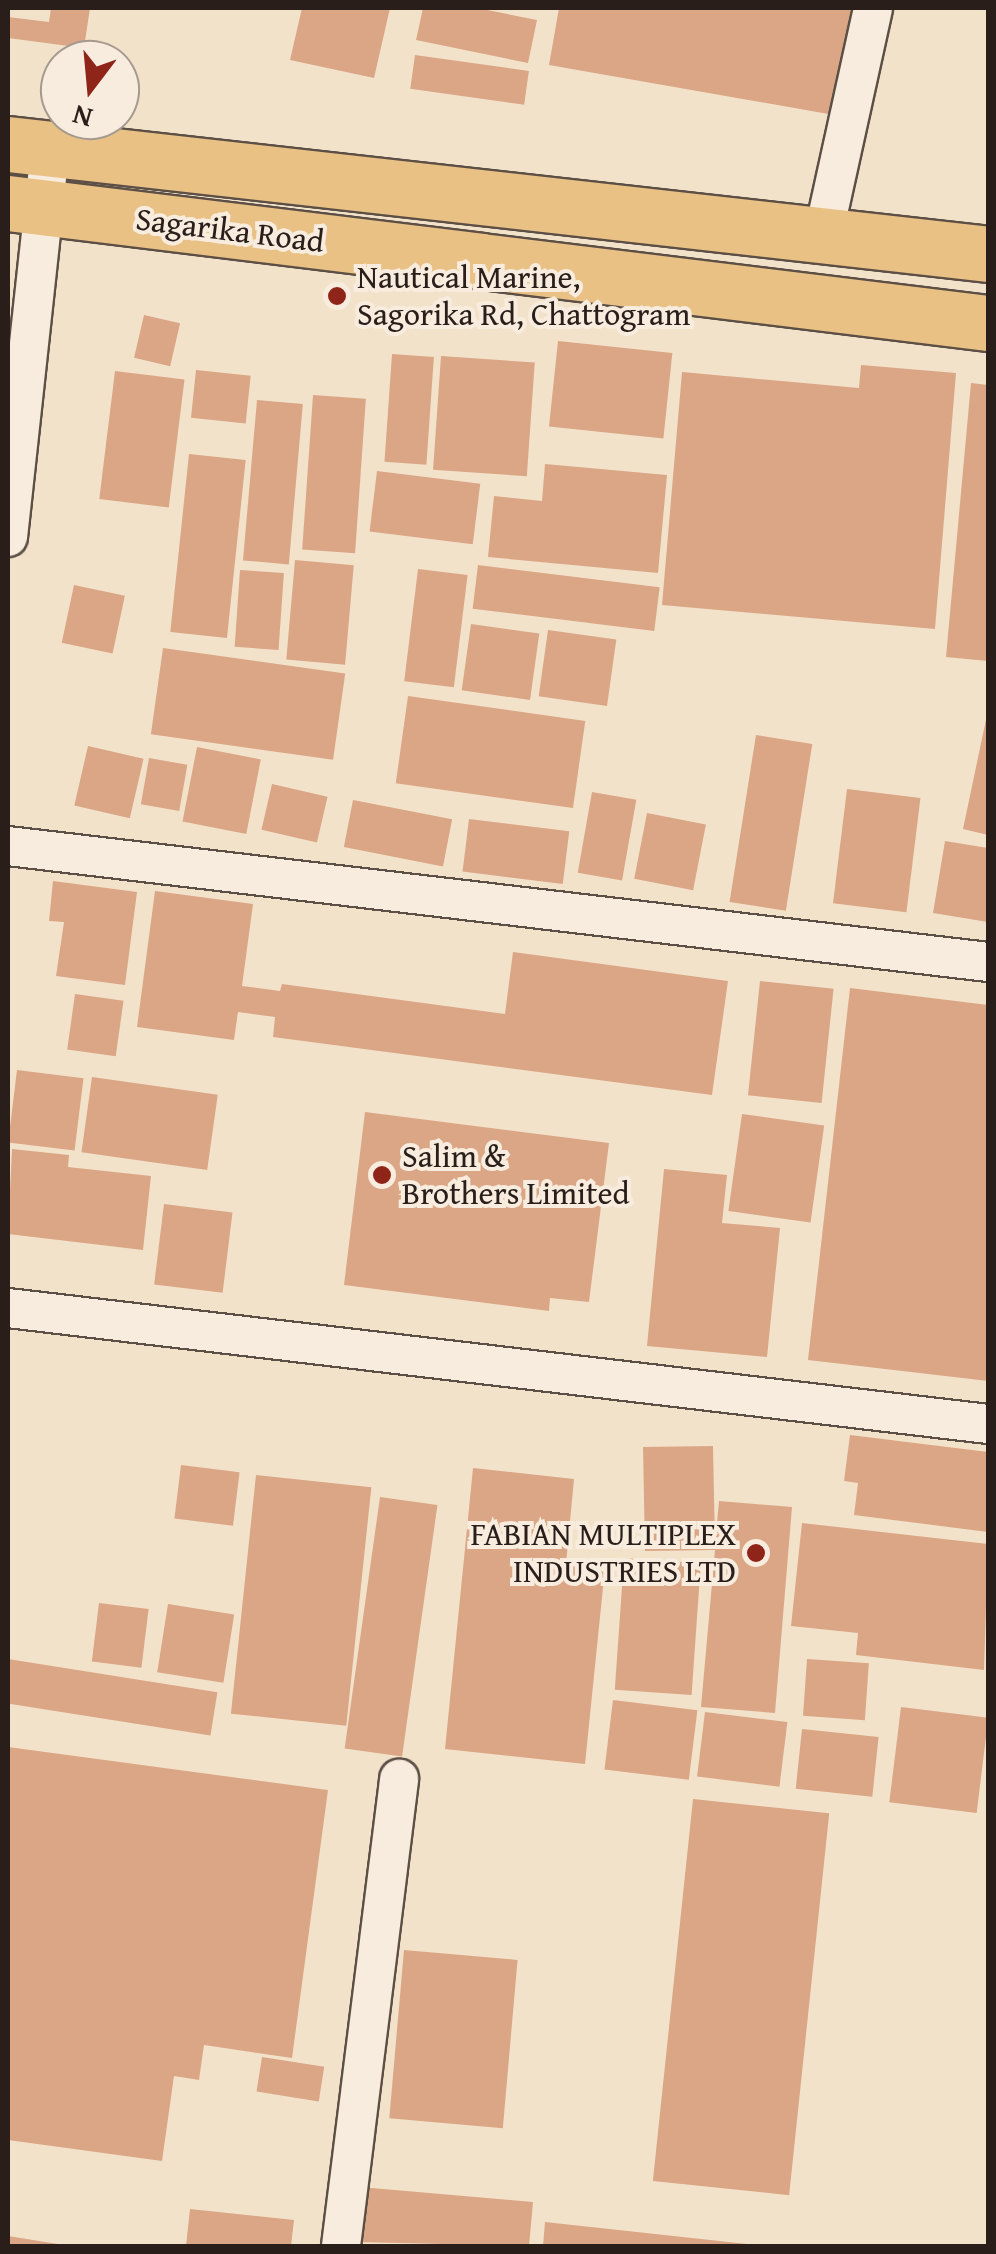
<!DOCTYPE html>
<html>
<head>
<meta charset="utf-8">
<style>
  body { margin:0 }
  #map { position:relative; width:996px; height:2254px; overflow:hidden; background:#f3e2ca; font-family:"Gentium Book Plus",serif }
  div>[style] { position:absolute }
  .building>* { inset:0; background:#daa686; transform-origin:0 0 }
  .roads { filter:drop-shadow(2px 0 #5c4f45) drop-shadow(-2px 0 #5c4f45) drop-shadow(0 2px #5c4f45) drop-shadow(0 -2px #5c4f45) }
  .street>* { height:38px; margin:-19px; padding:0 19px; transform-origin:19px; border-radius:19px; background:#f7ecdd }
  .primary>* { height:55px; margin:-27.5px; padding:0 27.5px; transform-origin:27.5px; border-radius:27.5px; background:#eac185 }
  .dots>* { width:28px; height:28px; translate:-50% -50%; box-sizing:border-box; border:5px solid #f7ecdd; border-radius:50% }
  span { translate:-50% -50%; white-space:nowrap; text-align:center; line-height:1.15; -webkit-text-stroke:8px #f7ecdd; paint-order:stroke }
  .street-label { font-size:32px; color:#291e19 }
  .poi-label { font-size:32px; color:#291e19 }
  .left { translate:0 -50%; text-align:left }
  .right { translate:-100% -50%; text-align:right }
  .frame { position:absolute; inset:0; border:10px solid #291e19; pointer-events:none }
  .north { position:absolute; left:40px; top:40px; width:100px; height:100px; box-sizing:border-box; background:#f7ecdd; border:2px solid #a59a8f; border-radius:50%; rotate:196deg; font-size:28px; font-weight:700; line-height:40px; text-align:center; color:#291e19 }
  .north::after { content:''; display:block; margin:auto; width:35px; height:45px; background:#8f2418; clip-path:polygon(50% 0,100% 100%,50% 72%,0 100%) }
</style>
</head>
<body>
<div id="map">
  <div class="building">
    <div style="clip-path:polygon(51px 8px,90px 8px,84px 48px,8px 38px,8px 17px,49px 22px)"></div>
    <div style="clip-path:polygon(302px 8px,390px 8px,374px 78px,290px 60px)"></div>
    <div style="clip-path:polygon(423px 8px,477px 8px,537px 20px,528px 63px,416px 40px)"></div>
    <div style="clip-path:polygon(559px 8px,853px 8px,834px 115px,549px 65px)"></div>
    <div style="left:415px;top:55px;width:115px;height:34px;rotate:8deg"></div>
    <div style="left:144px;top:315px;width:37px;height:44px;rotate:13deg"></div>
    <div style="left:558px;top:341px;width:115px;height:86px;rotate:6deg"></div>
    <div style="left:392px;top:354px;width:42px;height:108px;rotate:4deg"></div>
    <div style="left:441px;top:356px;width:94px;height:114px;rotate:4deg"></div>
    <div style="clip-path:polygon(861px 365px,956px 373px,935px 629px,662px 605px,682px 372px,859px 388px)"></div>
    <div style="left:196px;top:370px;width:55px;height:48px;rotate:6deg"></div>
    <div style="left:115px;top:371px;width:70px;height:129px;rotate:7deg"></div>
    <div style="clip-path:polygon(971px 383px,988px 385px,988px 661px,946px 657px)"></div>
    <div style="left:313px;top:395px;width:53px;height:155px;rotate:4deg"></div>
    <div style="left:257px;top:400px;width:46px;height:161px;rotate:5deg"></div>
    <div style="left:189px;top:454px;width:57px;height:179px;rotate:6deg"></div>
    <div style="clip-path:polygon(545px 464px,667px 475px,658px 573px,488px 557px,494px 496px,542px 501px)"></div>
    <div style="left:377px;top:471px;width:104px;height:61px;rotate:7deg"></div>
    <div style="left:295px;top:560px;width:59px;height:100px;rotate:5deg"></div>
    <div style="left:478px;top:565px;width:183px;height:44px;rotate:7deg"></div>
    <div style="left:418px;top:569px;width:50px;height:113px;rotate:7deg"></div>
    <div style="left:240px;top:570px;width:44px;height:77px;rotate:4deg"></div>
    <div style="left:74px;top:585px;width:52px;height:59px;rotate:12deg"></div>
    <div style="left:471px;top:624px;width:69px;height:67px;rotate:8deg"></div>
    <div style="left:548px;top:630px;width:69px;height:67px;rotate:8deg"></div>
    <div style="left:163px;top:648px;width:184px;height:87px;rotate:8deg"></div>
    <div style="left:408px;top:696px;width:179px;height:88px;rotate:8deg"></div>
    <div style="clip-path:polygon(988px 710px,988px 835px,963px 829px)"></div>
    <div style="left:756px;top:735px;width:57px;height:169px;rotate:9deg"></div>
    <div style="left:88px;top:746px;width:57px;height:61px;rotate:13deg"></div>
    <div style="left:197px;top:747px;width:65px;height:76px;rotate:11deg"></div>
    <div style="left:149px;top:758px;width:39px;height:47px;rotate:10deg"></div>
    <div style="left:272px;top:784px;width:57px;height:47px;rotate:13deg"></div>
    <div style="left:847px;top:789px;width:74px;height:115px;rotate:7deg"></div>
    <div style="left:592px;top:792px;width:45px;height:82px;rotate:10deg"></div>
    <div style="left:353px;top:800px;width:101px;height:48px;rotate:11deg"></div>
    <div style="left:647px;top:813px;width:60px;height:67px;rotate:11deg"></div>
    <div style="left:469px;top:819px;width:101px;height:53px;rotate:7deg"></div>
    <div style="clip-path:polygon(945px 841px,988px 848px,988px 922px,933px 913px)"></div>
    <div style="clip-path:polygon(53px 881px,137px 892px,125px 985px,56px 976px,64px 922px,49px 921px)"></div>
    <div style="clip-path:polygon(155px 891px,253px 904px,242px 986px,280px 991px,282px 984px,505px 1014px,513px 952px,728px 981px,712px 1095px,273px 1037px,275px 1017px,238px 1012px,234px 1040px,137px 1027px)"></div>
    <div style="left:760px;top:981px;width:74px;height:115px;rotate:6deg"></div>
    <div style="clip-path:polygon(850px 988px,988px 1005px,988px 1381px,808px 1360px)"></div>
    <div style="left:75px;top:994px;width:49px;height:56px;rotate:8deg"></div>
    <div style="left:17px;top:1070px;width:67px;height:73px;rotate:7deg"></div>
    <div style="left:92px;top:1077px;width:127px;height:76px;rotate:8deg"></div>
    <div style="clip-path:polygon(365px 1112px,609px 1143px,589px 1302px,550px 1298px,549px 1311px,344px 1285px)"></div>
    <div style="left:742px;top:1114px;width:83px;height:98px;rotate:8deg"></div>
    <div style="clip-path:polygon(12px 1149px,69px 1155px,68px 1167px,151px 1176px,143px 1250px,8px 1234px)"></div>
    <div style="clip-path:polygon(664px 1169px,727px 1175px,722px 1223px,780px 1228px,767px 1357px,647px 1346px)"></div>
    <div style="left:164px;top:1204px;width:69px;height:81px;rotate:7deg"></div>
    <div style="clip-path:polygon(850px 1435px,988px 1452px,988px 1532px,854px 1515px,858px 1483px,844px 1481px)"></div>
    <div style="clip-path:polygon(713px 1446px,715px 1544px,719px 1501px,792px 1507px,775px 1713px,701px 1707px,715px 1550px,645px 1551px,643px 1447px)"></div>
    <div style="left:181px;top:1465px;width:59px;height:54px;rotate:7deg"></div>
    <div style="clip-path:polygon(473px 1468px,574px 1479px,566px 1564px,605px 1568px,585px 1764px,445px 1749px)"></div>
    <div style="left:256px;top:1475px;width:116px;height:240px;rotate:6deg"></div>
    <div style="left:380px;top:1497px;width:58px;height:254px;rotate:8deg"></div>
    <div style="clip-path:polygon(802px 1523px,988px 1544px,984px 1670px,856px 1655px,858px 1633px,791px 1626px)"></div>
    <div style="left:624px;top:1558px;width:77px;height:132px;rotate:4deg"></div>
    <div style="left:99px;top:1603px;width:50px;height:59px;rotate:7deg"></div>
    <div style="left:168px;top:1604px;width:67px;height:69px;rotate:9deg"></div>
    <div style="left:8px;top:1659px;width:212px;height:44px;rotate:9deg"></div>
    <div style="left:807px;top:1659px;width:62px;height:57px;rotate:4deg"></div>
    <div style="left:613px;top:1700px;width:85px;height:70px;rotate:7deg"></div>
    <div style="left:901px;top:1707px;width:88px;height:96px;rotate:7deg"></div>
    <div style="left:705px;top:1712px;width:83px;height:65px;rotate:7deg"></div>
    <div style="left:802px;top:1729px;width:77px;height:60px;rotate:6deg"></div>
    <div style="clip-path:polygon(8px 1747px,328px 1790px,292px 2058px,204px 2045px,199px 2080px,174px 2076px,162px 2161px,8px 2140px)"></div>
    <div style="left:693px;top:1799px;width:137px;height:384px;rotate:6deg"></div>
    <div style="left:404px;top:1950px;width:114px;height:169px;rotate:5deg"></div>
    <div style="left:262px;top:2057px;width:63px;height:35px;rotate:9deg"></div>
    <div style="clip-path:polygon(360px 2187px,533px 2202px,529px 2246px,355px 2242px)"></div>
    <div style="clip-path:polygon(190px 2209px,294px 2220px,291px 2246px,186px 2246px)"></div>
    <div style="clip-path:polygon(545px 2222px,747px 2244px,747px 2246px,543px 2246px)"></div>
    <div style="clip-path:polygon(8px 2236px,58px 2244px,58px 2246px,8px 2246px)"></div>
  </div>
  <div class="roads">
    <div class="street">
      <div style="left:823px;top:236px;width:233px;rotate:-77.6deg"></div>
      <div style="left:8px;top:537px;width:388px;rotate:-83.8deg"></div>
      <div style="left:8px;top:846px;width:987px;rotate:6.75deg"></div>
      <div style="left:8px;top:1308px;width:987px;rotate:6.75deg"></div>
      <div style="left:341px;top:2246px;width:471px;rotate:-82.9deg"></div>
    </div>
    <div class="primary">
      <div style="left:8px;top:144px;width:986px;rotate:6.4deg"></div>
      <div style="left:8px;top:203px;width:987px;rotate:6.98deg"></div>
    </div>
  </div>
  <div class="dots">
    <div style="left:337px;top:296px;background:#8f2418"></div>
    <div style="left:382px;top:1175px;background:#8f2418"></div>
    <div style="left:756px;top:1553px;background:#8f2418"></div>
  </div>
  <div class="street-label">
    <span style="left:230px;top:230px;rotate:7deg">Sagarika Road</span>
  </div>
  <div class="poi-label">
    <span class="left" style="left:357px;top:296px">Nautical Marine,<br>Sagorika Rd, Chattogram</span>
    <span class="left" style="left:402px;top:1175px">Salim &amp;<br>Brothers Limited</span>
    <span class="right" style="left:736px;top:1553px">FABIAN MULTIPLEX<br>INDUSTRIES LTD</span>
  </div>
  <div class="frame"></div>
  <div class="north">N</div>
</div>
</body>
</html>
